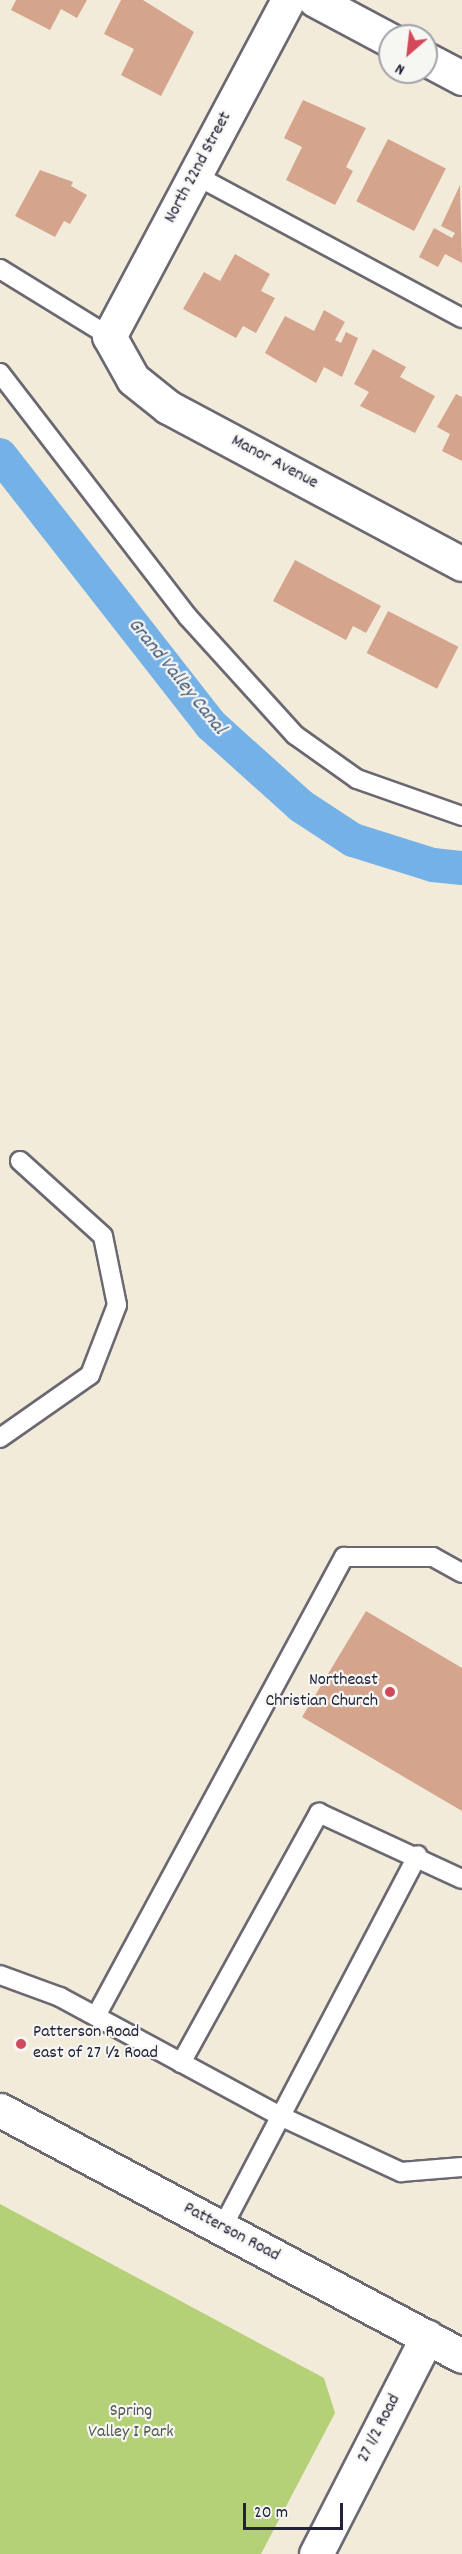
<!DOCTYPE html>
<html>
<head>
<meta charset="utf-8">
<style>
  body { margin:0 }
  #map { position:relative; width:462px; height:2554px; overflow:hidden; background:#f2ebd9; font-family:Dekko,sans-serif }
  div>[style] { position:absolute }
  .green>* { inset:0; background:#b4d177 }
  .canal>* { height:34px; margin:-17px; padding:0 17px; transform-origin:17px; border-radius:17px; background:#74b1e6 }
  .building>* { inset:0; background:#d5a48d; transform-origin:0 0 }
  .roads { filter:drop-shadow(2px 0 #6b6872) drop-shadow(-2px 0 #6b6872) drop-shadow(0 2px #6b6872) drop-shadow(0 -2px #6b6872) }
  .lane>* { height:18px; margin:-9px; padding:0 9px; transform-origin:9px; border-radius:9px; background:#fff }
  .street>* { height:33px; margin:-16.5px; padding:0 16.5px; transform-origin:16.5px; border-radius:16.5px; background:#fff }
  .secondary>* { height:33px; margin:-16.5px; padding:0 16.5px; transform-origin:16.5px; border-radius:16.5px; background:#fff }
  .primary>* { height:33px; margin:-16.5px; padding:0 16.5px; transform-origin:16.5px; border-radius:16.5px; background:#fff }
  .dots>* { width:16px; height:16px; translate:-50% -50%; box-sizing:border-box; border:3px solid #f6f6f2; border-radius:50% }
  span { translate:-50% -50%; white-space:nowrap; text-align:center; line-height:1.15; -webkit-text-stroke:4.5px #f6f6f2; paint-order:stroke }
  .street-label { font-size:18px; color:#22223b }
  .poi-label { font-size:18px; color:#22223b }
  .right { translate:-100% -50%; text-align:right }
  .left { translate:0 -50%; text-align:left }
  .park-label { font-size:18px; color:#4e574d }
  .water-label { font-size:20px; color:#3f5477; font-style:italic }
  .north { position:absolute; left:378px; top:24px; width:60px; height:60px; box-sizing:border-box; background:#f6f6f2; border:2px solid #a1a1a9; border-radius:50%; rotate:208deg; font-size:16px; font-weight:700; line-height:24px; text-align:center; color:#22223b }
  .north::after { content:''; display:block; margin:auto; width:21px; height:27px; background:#d1495b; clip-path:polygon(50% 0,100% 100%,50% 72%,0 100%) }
  .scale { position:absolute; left:243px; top:2503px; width:100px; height:27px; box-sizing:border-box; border:3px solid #22223b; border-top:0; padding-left:8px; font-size:18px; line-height:21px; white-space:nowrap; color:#22223b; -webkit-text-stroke:4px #f6f6f2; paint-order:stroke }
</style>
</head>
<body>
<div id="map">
  <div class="green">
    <div style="clip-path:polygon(0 2204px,324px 2378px,335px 2413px,261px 2554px,0 2554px)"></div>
  </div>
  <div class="canal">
    <div style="left:0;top:455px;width:343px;rotate:52deg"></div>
    <div style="left:211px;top:725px;width:121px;rotate:42deg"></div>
    <div style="left:301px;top:806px;width:62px;rotate:33.2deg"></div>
    <div style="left:353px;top:840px;width:84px;rotate:17.4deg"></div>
    <div style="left:433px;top:865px;width:29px;rotate:6deg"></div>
  </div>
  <div class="building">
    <div style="clip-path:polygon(16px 0,87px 0,77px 18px,61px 9px,50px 30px,11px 10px)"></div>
    <div style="clip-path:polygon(121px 0,143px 0,194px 32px,161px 96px,121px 75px,134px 49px,104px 34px)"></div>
    <div style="clip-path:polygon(303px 100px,366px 128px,346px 167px,353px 171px,335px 205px,286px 180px,302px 147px,284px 138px)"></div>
    <div style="left:388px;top:139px;width:65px;height:70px;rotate:27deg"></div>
    <div style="clip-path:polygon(40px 170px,73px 182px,71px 186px,87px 195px,70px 224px,64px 221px,55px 237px,15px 216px)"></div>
    <div style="clip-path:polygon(460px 185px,462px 263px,445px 254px,438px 267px,419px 257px,434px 228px,452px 238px,455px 233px,441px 226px)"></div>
    <div style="clip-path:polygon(235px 254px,270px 274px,261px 291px,275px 298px,256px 333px,243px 326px,236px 338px,183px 309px,204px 272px,220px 281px)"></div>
    <div style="clip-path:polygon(324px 310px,345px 322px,335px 340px,341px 343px,346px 332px,358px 338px,342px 377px,324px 367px,316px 383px,265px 353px,285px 316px,314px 331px)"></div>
    <div style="clip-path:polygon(373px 349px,406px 367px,400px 377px,435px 396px,415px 433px,360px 406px,369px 392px,354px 384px)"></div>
    <div style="clip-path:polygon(456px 394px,462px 397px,462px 461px,442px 451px,450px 434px,437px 427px)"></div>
    <div style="clip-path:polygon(295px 560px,381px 606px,366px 633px,353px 626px,346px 640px,273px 601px)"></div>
    <div style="left:388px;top:611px;width:79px;height:47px;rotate:27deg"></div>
    <div style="clip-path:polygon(366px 1611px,462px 1668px,462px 1811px,302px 1717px)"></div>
  </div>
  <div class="roads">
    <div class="lane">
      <div style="left:195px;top:175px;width:303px;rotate:28.2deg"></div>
      <div style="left:0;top:269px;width:128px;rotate:31.6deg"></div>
      <div style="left:0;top:373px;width:308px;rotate:52.4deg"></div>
      <div style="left:188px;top:617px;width:159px;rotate:47.8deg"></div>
      <div style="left:295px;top:735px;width:76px;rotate:35.4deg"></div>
      <div style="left:357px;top:779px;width:111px;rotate:19.4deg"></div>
      <div style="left:0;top:1438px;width:110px;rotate:-35deg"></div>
      <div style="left:90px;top:1375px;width:75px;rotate:-68.9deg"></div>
      <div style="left:117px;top:1305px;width:70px;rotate:-101.5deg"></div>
      <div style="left:103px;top:1236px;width:112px;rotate:-137.9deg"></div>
      <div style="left:0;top:1975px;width:64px;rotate:20.1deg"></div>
      <div style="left:60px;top:1997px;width:248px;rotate:28.4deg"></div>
      <div style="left:278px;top:2115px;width:136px;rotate:24.9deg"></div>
      <div style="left:401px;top:2172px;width:61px;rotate:-4.7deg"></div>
      <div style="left:96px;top:2016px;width:522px;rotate:-61.62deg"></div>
      <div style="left:344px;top:1557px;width:89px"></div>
      <div style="left:433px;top:1557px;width:33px;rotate:29deg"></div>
      <div style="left:181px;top:2063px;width:286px;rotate:-61.1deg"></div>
      <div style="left:319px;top:1813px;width:157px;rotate:24.8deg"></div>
      <div style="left:222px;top:2228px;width:421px;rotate:-62.3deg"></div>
    </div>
    <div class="street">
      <div style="left:288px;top:0;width:381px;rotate:118deg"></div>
      <div style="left:109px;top:336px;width:49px;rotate:60.8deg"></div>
      <div style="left:133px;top:379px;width:45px;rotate:38.7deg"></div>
      <div style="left:168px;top:407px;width:333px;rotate:28.1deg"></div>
      <div style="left:315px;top:0;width:85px;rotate:28.1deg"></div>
      <div style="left:426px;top:59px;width:41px;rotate:27.8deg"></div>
    </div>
    <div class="secondary">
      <div style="left:316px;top:2554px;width:244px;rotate:-62.9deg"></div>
    </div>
    <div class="primary">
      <div style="left:0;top:2110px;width:523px;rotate:28.03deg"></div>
    </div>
  </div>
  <div class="dots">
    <div style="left:390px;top:1692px;background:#d1495b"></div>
    <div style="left:21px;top:2044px;background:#d1495b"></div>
  </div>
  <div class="street-label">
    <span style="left:199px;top:168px;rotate:-62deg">North 22nd Street</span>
    <span style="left:274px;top:463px;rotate:28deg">Manor Avenue</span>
    <span style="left:231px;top:2233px;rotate:28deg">Patterson Road</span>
    <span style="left:380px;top:2429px;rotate:-63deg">27 1/2 Road</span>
  </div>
  <div class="poi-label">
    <span class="right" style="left:378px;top:1692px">Northeast<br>Christian Church</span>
    <span class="left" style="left:33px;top:2044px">Patterson Road<br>east of 27 ½ Road</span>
  </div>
  <div class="park-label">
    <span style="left:131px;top:2423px">Spring<br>Valley I Park</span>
  </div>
  <div class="water-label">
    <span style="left:176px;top:677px;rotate:51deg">Grand Valley Canal</span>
  </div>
  <div class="north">N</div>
  <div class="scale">20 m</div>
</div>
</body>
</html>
